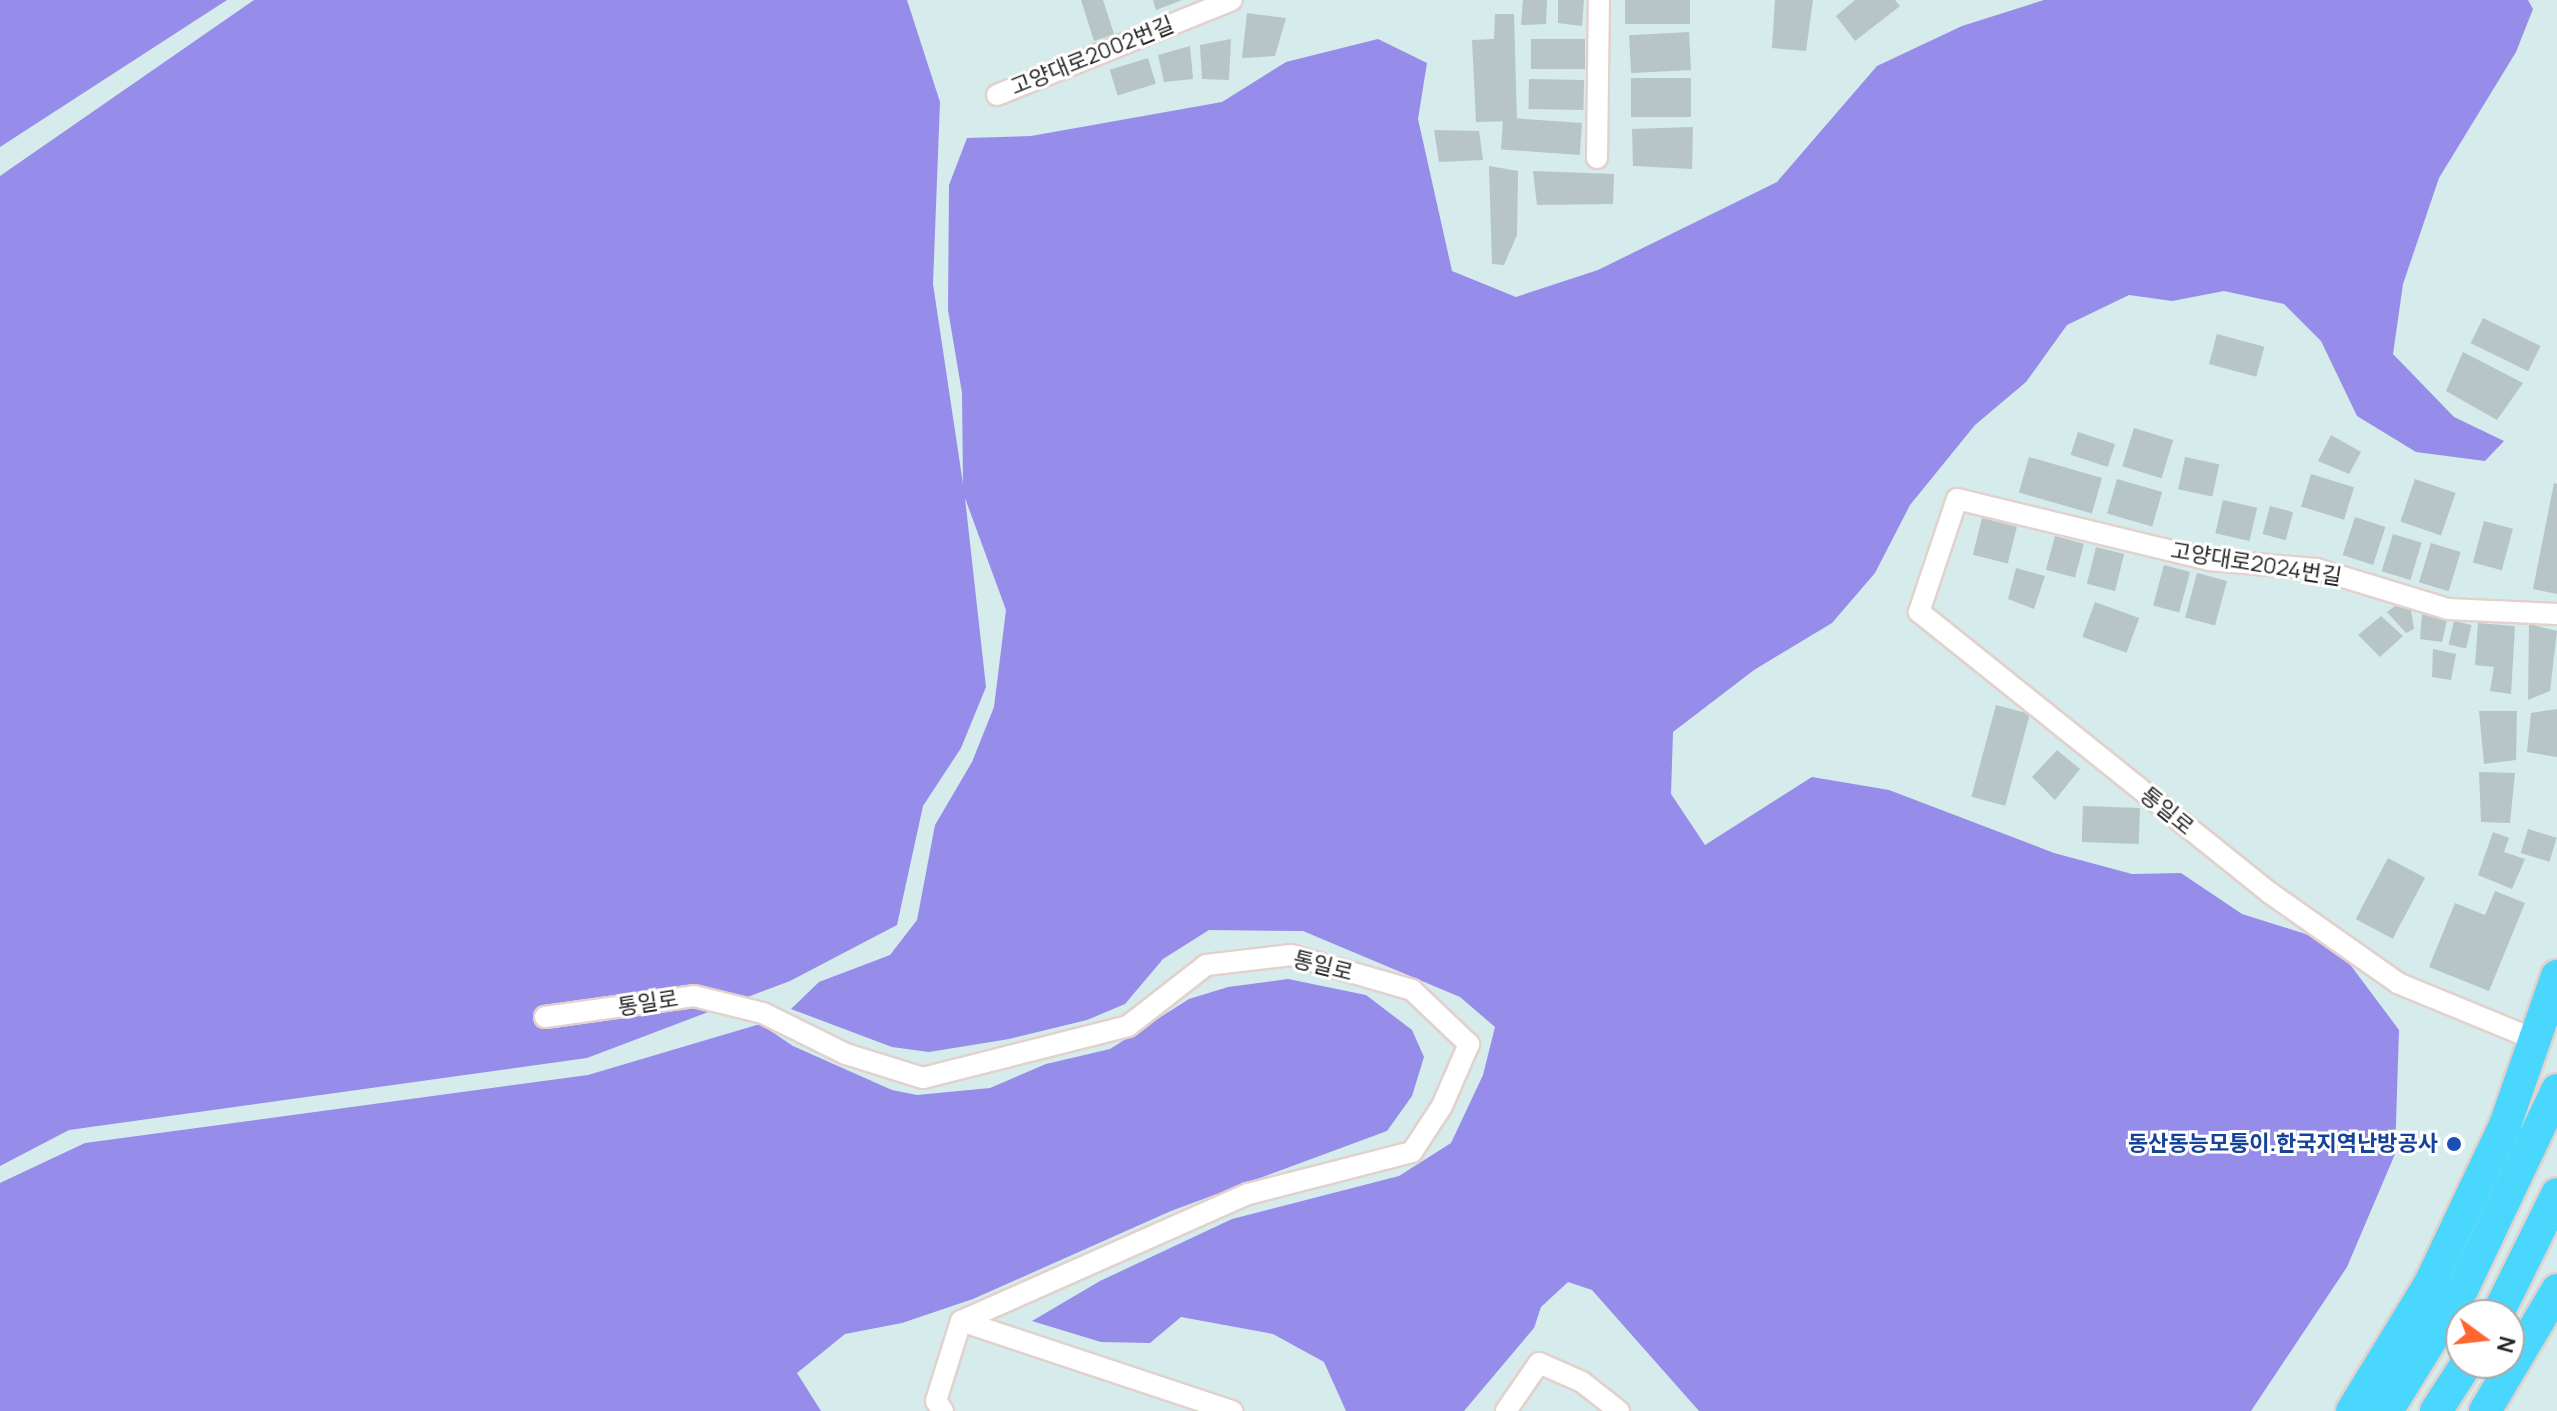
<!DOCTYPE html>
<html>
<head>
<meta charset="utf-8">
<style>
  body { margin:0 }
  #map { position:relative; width:2557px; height:1411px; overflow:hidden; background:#d6ebec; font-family:Manrope,"Noto Sans KR",sans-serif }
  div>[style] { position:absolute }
  .green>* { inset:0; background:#968ce9 }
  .building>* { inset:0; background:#b7c5c6; transform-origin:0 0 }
  .roads { filter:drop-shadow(2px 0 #e2d1cc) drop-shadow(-2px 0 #e2d1cc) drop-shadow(0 2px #e2d1cc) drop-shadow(0 -2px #e2d1cc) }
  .street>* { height:20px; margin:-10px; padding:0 10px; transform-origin:10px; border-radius:10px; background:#fff }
  .primary>* { height:32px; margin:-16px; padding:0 16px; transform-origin:16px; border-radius:16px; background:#49d7fe }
  .dots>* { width:22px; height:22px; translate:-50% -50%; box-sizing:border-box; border:4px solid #fff; border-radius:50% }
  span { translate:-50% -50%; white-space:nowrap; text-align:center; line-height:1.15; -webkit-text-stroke:6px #fff; paint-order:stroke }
  .street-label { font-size:22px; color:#272727 }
  .transit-label { font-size:22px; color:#164399; font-weight:700 }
  .right { translate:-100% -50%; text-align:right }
  .north { position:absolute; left:2445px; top:1299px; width:80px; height:80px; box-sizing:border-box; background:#fff; border:2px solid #a9a9a9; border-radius:50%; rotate:105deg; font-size:22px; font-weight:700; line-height:32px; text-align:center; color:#272727 }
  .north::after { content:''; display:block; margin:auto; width:28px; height:36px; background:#ff6630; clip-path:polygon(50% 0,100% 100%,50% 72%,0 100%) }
</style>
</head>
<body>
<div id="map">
  <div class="green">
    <div style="clip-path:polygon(0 0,227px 0,0 147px)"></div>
    <div style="clip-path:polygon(254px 0,907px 0,940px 102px,933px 284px,963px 484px,962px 393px,948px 310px,949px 185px,967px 138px,1031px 136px,1222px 102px,1286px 62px,1378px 39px,1427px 63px,1418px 119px,1452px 271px,1516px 297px,1598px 270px,1777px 182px,1877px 66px,1962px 26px,2044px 0,2528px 0,2533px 9px,2516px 52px,2439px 178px,2403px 284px,2393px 354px,2454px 417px,2504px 441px,2485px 461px,2416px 452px,2357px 416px,2321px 341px,2284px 304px,2224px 291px,2172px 301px,2129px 295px,2067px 325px,2026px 382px,1975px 425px,1910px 505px,1875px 573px,1832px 623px,1754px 670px,1673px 732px,1671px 794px,1705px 845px,1812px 777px,1889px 790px,2054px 853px,2132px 874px,2181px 873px,2242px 914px,2334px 943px,2399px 1030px,2395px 1154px,2347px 1267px,2251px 1411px,1699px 1411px,1592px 1290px,1568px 1282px,1541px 1307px,1534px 1328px,1464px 1411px,1346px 1411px,1324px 1362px,1273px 1334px,1181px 1317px,1150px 1343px,1101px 1342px,1032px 1321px,1100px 1281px,1232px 1219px,1399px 1176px,1451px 1143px,1483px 1075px,1495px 1027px,1460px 997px,1303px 931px,1209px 930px,1163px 959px,1125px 1004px,1087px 1020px,1009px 1039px,929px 1052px,892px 1047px,791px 1009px,819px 982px,890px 955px,917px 920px,935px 825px,972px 762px,994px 707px,1006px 610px,965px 498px,986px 687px,961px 748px,923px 806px,897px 925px,790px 981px,587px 1058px,69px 1130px,0 1166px,0 176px)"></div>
    <div style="clip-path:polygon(1288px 979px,1366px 995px,1412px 1030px,1424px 1057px,1412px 1096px,1387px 1131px,1171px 1211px,973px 1299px,902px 1323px,845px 1334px,797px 1373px,821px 1411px,0 1411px,0 1183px,85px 1143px,588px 1075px,760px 1024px,793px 1046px,892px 1090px,917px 1095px,990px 1088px,1046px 1064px,1110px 1049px,1189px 999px,1228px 987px)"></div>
  </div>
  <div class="building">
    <div style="clip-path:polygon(1081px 0,1103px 0,1114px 34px,1094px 41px)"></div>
    <div style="clip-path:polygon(1153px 0,1182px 0,1156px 10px)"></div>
    <div style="clip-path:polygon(1523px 0,1547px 0,1546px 24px,1521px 25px)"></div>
    <div style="clip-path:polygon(1558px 0,1584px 0,1582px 26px,1558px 23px)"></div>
    <div style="left:1625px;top:0;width:65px;height:24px"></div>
    <div style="clip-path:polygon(1775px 0,1813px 0,1806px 51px,1772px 48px)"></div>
    <div style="clip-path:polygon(1855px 0,1895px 0,1900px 6px,1855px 41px,1836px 16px)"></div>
    <div style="clip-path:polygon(1247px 13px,1286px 18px,1275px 56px,1242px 58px)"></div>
    <div style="clip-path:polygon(1495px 14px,1514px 14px,1517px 121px,1476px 122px,1472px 40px,1494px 39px)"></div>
    <div style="left:1689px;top:32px;width:38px;height:60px;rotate:87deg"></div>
    <div style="clip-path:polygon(1231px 39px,1229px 80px,1202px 79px,1200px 45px)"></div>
    <div style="left:1531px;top:39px;width:54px;height:30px"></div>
    <div style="clip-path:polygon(1190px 46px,1193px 79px,1164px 82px,1158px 55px)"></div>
    <div style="left:1148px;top:58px;width:27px;height:40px;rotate:73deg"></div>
    <div style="left:1631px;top:78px;width:60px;height:39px"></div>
    <div style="left:1529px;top:79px;width:55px;height:30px;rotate:1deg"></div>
    <div style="left:1582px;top:123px;width:32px;height:79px;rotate:94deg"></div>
    <div style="clip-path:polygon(1693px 127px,1692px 169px,1633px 166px,1632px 129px)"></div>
    <div style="clip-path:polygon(1434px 130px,1479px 131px,1483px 160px,1439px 162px)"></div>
    <div style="clip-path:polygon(1489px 166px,1518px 171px,1517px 235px,1504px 265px,1492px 264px)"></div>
    <div style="clip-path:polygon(1533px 171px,1614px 174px,1613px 204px,1537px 205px)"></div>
    <div style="left:2483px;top:318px;width:64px;height:28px;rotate:26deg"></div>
    <div style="left:2217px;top:334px;width:49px;height:31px;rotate:15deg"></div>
    <div style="clip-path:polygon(2463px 352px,2523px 383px,2497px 420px,2446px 391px)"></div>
    <div style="left:2134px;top:428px;width:41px;height:40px;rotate:17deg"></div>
    <div style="left:2078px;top:432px;width:39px;height:24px;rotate:18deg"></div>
    <div style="clip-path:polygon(2331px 435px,2361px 452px,2349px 474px,2318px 461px)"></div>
    <div style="left:2029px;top:457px;width:76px;height:37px;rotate:16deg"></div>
    <div style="left:2185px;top:457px;width:35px;height:33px;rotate:12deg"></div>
    <div style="left:2311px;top:474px;width:45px;height:34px;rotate:17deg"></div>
    <div style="left:2117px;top:479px;width:47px;height:36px;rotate:16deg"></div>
    <div style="left:2415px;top:479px;width:43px;height:45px;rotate:19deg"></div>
    <div style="clip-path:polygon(2554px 483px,2557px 484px,2557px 594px,2533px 589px)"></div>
    <div style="left:2223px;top:500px;width:35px;height:34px;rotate:13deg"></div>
    <div style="left:2270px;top:506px;width:24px;height:29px;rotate:15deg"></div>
    <div style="left:2355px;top:517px;width:32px;height:40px;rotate:18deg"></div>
    <div style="left:1982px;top:518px;width:36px;height:38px;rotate:14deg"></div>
    <div style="left:2484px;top:521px;width:30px;height:43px;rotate:15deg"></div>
    <div style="left:2393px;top:534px;width:30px;height:39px;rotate:17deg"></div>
    <div style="left:2055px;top:536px;width:30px;height:35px;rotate:15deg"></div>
    <div style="left:2431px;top:543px;width:31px;height:41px;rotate:17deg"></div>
    <div style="left:2096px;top:547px;width:29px;height:38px;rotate:14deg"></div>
    <div style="left:2164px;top:565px;width:27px;height:42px;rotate:15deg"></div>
    <div style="clip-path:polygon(2016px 568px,2045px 576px,2034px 609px,2008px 599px)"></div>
    <div style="left:2197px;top:573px;width:31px;height:46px;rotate:15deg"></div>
    <div style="left:2095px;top:602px;width:47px;height:37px;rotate:20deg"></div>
    <div style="clip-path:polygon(2395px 606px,2411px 610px,2414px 629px,2406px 633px,2387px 612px)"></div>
    <div style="clip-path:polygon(2422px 614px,2447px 620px,2442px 642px,2420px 639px)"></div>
    <div style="clip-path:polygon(2381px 616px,2403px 636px,2380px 657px,2358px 635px)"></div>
    <div style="left:2454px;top:621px;width:18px;height:24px;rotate:13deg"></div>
    <div style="clip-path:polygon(2478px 623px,2515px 626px,2511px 694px,2490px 691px,2494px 667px,2475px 665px)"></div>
    <div style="clip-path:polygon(2529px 624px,2557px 631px,2550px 691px,2528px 700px)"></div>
    <div style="clip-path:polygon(2433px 649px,2456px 654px,2451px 680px,2432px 677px)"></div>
    <div style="left:1996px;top:705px;width:35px;height:95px;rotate:15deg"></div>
    <div style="clip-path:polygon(2557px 709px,2557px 757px,2527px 752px,2531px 713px)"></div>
    <div style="clip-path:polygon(2479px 711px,2517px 711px,2516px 760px,2484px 764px)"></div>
    <div style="clip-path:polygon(2057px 750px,2080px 769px,2055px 800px,2032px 777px)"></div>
    <div style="clip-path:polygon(2479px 772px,2515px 773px,2510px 823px,2481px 822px)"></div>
    <div style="left:2083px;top:806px;width:57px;height:36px;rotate:2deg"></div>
    <div style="left:2528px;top:829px;width:30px;height:25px;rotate:17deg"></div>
    <div style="clip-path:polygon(2493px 832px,2509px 838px,2504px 852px,2525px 859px,2512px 889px,2478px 875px)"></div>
    <div style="left:2388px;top:858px;width:42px;height:69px;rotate:28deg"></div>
    <div style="clip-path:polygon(2495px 891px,2525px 903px,2489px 991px,2429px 967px,2455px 903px,2485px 915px)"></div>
  </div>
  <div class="roads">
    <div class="street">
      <div style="left:997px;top:95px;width:253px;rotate:-22deg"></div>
      <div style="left:1597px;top:158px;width:158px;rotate:-89.3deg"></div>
      <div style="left:545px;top:1017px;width:150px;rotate:-8deg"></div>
      <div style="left:694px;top:996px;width:71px;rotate:13.8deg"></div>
      <div style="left:763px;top:1013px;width:93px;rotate:26.3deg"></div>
      <div style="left:846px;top:1054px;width:81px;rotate:17.3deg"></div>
      <div style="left:923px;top:1078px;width:211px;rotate:-14.2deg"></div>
      <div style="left:1128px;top:1026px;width:99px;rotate:-38deg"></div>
      <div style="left:1206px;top:965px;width:86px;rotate:-6.7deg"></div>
      <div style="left:1291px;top:955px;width:126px;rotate:16.1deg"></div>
      <div style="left:1412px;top:990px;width:79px;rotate:43.5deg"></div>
      <div style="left:1469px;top:1044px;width:68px;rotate:113.5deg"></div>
      <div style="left:1442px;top:1106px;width:55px;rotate:123.1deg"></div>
      <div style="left:1412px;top:1152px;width:169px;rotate:165.6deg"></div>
      <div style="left:1248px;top:1194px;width:314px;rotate:156.1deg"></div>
      <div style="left:961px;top:1321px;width:84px;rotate:107.4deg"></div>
      <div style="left:936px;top:1401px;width:12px;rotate:55deg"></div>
      <div style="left:2536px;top:1040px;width:149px;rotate:-157.6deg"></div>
      <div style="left:2398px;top:983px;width:156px;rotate:-144.9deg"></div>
      <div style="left:2270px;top:893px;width:450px;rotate:-141.3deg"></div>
      <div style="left:1919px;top:612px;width:119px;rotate:-71.4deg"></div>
      <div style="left:1957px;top:499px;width:259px;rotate:13.6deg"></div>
      <div style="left:2209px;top:560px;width:108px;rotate:4.8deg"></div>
      <div style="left:2317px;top:569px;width:137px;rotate:17deg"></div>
      <div style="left:2448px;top:609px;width:109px;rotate:2.6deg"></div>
      <div style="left:961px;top:1321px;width:286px;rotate:18.4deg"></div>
      <div style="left:1506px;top:1411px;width:58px;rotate:-55.5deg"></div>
      <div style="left:1539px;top:1363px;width:47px;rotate:23.8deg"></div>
      <div style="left:1582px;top:1382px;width:47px;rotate:38.1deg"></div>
    </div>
    <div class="primary">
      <div style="left:2497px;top:1315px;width:135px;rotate:-63.6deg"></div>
      <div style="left:2352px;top:1411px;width:150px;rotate:-58.6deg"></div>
      <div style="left:2430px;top:1283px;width:175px;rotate:-64.6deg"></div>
      <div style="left:2505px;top:1125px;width:158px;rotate:-70.8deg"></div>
      <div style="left:2387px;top:1411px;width:145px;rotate:-58.3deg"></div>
      <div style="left:2463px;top:1288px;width:219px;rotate:-64.6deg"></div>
      <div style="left:2436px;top:1411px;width:57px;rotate:-57.1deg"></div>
      <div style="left:2485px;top:1411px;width:141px;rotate:-59.2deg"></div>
    </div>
  </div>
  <div class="dots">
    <div style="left:2454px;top:1144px;background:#1a4fb4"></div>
  </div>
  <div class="street-label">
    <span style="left:1092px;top:56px;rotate:-22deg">고양대로2002번길</span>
    <span style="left:2256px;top:564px;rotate:9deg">고양대로2024번길</span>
    <span style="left:2167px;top:811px;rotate:39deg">통일로</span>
    <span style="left:1323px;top:966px;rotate:14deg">통일로</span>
    <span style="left:648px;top:1003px;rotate:-9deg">통일로</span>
  </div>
  <div class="transit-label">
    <span class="right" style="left:2438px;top:1144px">동산동능모퉁이.한국지역난방공사</span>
  </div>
  <div class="north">N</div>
</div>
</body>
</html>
